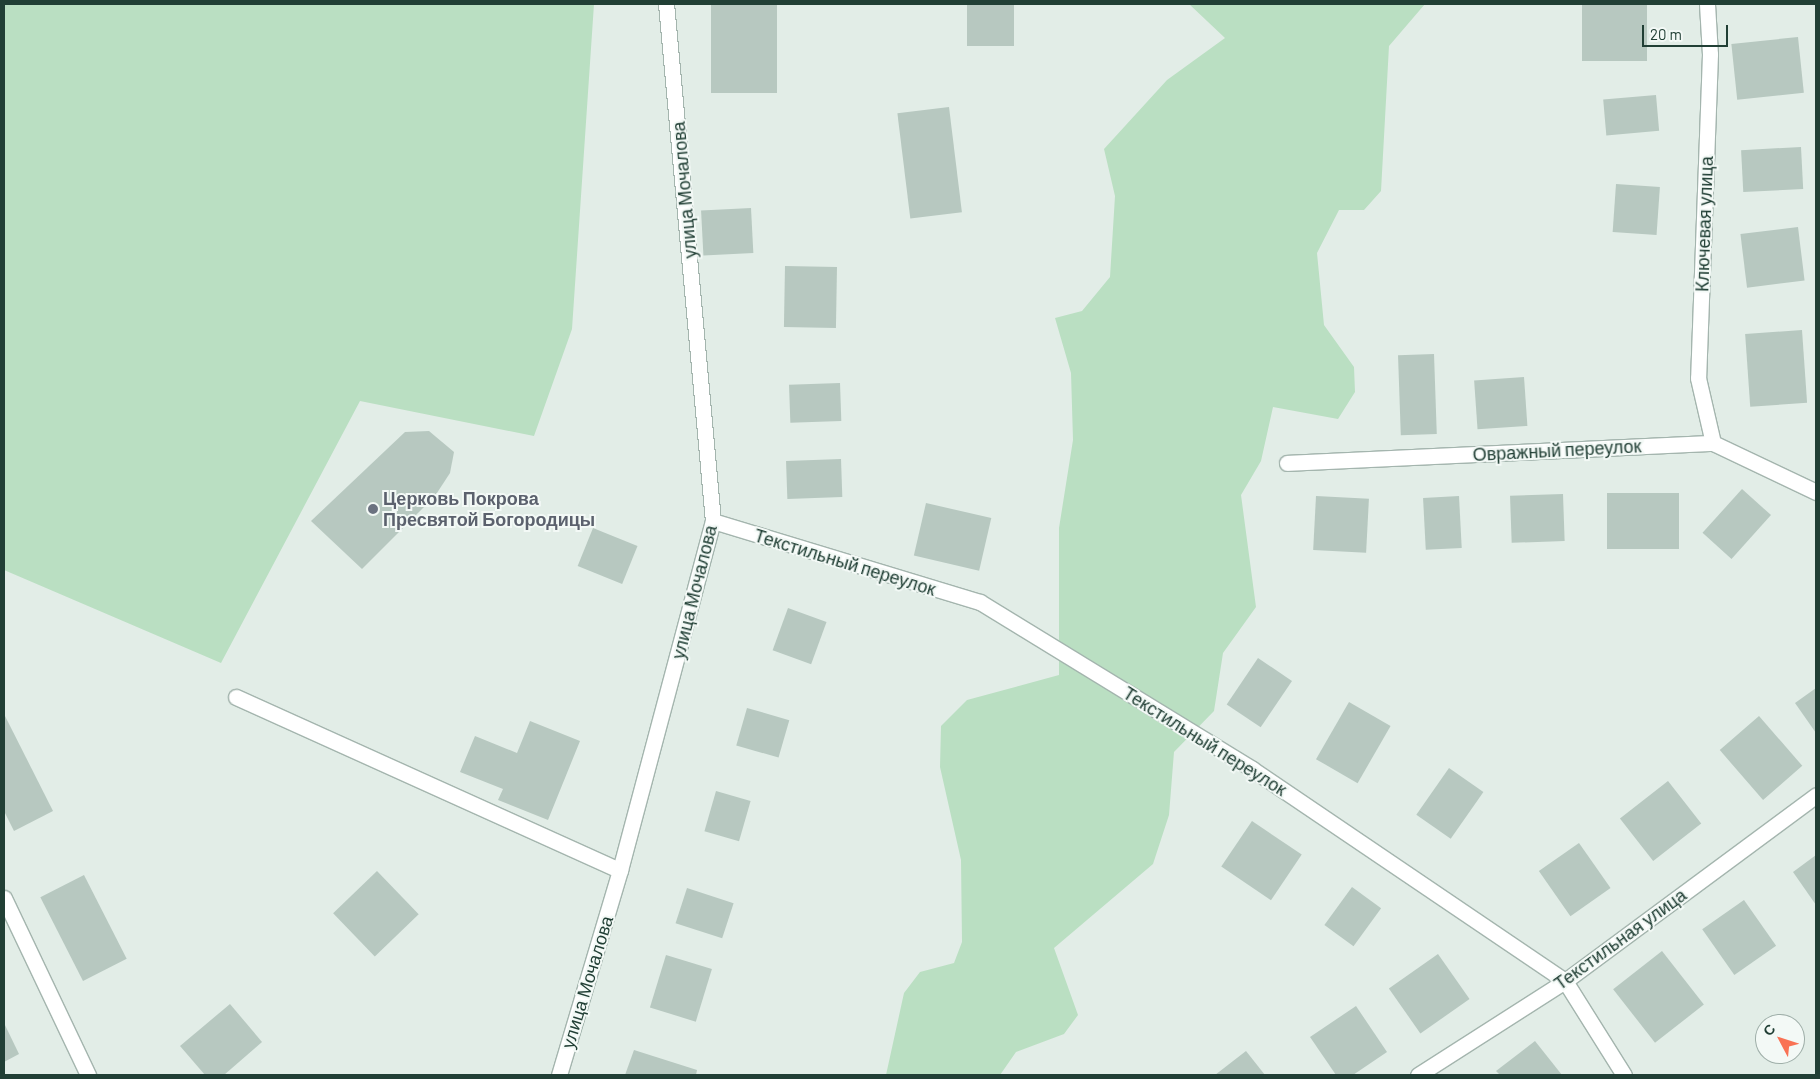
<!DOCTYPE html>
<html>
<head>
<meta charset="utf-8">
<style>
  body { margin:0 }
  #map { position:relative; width:1820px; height:1079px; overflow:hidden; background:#e2ede7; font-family:Barlow,sans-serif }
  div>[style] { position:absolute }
  .green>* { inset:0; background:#badfc2 }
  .building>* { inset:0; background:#b7c8c0; transform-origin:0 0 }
  .roads { filter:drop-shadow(1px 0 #a4b5ae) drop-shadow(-1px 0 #a4b5ae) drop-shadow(0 1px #a4b5ae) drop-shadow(0 -1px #a4b5ae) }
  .street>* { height:15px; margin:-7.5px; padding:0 7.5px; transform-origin:7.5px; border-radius:7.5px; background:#fff }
  .secondary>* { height:15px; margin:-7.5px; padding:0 7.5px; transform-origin:7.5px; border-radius:7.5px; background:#fff }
  .dots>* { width:14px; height:14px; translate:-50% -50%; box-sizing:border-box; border:2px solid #f3f9f6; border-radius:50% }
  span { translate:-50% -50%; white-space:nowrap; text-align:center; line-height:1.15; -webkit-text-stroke:4px #f3f9f6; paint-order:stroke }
  .street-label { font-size:18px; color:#213f35 }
  .worship-label { font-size:18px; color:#5b616d; font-weight:700 }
  .left { translate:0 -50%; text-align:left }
  .frame { position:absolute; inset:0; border:5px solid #213f35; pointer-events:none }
  .north { position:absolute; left:1755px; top:1014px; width:50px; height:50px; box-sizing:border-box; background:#f3f9f6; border:1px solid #9fafa9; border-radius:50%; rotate:310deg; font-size:14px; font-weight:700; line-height:20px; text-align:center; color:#213f35 }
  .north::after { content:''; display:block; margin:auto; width:18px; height:22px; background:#f97254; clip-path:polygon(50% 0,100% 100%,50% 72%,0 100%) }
  .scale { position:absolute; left:1642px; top:25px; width:86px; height:22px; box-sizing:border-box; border:2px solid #213f35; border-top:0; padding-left:6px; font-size:15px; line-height:18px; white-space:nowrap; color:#213f35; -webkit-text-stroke:4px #f3f9f6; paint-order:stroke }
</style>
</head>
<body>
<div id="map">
  <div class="green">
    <div style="clip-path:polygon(4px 4px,594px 4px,572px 329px,534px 436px,360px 401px,221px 663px,4px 570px)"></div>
    <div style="clip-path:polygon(1189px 4px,1425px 4px,1389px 46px,1381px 191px,1364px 210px,1339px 210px,1317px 253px,1324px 325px,1354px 367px,1355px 392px,1338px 419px,1273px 407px,1261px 461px,1241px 495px,1256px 607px,1223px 653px,1214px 711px,1174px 752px,1169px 815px,1153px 864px,1054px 948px,1078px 1015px,1064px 1034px,1016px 1052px,1000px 1075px,886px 1075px,904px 993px,920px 972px,954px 963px,962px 942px,961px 860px,940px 767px,941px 726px,967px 700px,1059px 675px,1059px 528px,1073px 440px,1071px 373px,1055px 318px,1082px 311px,1110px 277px,1115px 196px,1104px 149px,1167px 80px,1225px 38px)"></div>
  </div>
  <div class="building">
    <div style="left:711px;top:4px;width:66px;height:89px"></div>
    <div style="left:967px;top:4px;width:47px;height:42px"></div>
    <div style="left:1582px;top:4px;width:65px;height:57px"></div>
    <div style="left:1798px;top:37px;width:56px;height:67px;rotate:84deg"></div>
    <div style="left:1656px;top:95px;width:36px;height:53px;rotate:85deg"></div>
    <div style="left:949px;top:107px;width:106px;height:52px;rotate:83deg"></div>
    <div style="left:1801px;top:147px;width:42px;height:60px;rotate:87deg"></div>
    <div style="left:1616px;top:184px;width:44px;height:48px;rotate:4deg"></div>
    <div style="left:751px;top:208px;width:45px;height:50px;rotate:87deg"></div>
    <div style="left:1798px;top:227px;width:54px;height:58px;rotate:83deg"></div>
    <div style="left:785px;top:266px;width:52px;height:61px;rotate:1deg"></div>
    <div style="left:1802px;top:330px;width:73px;height:57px;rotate:86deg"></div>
    <div style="left:1434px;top:354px;width:80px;height:36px;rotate:88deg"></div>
    <div style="left:1524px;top:377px;width:49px;height:50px;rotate:86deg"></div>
    <div style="left:840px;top:383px;width:38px;height:51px;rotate:88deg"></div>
    <div style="clip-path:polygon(429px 431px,454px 452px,450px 473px,435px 496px,362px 569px,311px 521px,405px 432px)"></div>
    <div style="left:841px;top:459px;width:38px;height:55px;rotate:88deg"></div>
    <div style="left:1742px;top:489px;width:39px;height:59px;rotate:42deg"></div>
    <div style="left:1607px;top:493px;width:72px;height:56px"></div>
    <div style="left:1563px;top:494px;width:47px;height:53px;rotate:88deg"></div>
    <div style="left:1316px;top:496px;width:53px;height:54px;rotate:3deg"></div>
    <div style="left:1459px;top:496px;width:52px;height:36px;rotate:87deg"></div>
    <div style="left:926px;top:503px;width:67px;height:54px;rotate:13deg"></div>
    <div style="left:593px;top:528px;width:48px;height:41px;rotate:22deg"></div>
    <div style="left:788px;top:608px;width:41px;height:45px;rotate:20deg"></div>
    <div style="left:1258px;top:658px;width:41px;height:56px;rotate:34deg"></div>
    <div style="clip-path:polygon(1816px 688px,1816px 733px,1795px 703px)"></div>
    <div style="left:1349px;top:702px;width:48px;height:66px;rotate:30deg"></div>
    <div style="left:747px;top:708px;width:44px;height:39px;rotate:16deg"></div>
    <div style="clip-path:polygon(4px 714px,53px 811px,14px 831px,4px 811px)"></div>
    <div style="left:1759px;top:716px;width:66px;height:52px;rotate:49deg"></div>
    <div style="clip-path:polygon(530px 721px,580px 741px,548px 820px,498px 800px,503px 789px,460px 772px,475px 736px,517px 753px)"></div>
    <div style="left:1449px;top:768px;width:42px;height:57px;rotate:35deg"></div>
    <div style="left:1668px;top:781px;width:54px;height:61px;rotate:52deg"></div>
    <div style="left:716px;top:791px;width:36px;height:42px;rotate:16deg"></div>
    <div style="left:1252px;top:821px;width:60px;height:55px;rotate:34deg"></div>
    <div style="left:1579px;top:843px;width:55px;height:49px;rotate:55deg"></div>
    <div style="clip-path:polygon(1816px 855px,1816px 905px,1793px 872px)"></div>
    <div style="left:377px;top:871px;width:60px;height:61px;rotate:46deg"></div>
    <div style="left:84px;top:875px;width:94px;height:49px;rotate:63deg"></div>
    <div style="left:1352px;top:887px;width:36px;height:47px;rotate:36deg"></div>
    <div style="left:687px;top:888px;width:49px;height:37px;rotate:18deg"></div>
    <div style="left:1744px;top:900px;width:56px;height:51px;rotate:55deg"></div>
    <div style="left:1662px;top:951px;width:68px;height:62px;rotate:52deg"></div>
    <div style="left:1438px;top:954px;width:55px;height:60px;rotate:55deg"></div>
    <div style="left:666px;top:955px;width:48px;height:55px;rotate:17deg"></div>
    <div style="clip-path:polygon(230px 1004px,262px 1042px,224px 1075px,205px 1075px,180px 1046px)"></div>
    <div style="clip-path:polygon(1356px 1006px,1387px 1052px,1353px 1075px,1336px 1075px,1310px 1037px)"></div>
    <div style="clip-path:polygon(4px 1023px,19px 1054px,4px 1062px)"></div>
    <div style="clip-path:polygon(1535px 1041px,1562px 1075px,1500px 1075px,1496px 1071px)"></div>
    <div style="clip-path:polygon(634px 1050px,697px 1070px,696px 1075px,625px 1075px)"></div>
    <div style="clip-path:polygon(1246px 1051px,1265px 1075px,1215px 1075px)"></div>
  </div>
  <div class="roads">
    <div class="street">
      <div style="left:1707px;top:4px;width:50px;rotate:86.6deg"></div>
      <div style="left:1710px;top:54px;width:324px;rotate:92.1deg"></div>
      <div style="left:1698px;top:378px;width:67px;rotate:77deg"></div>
      <div style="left:1287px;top:463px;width:426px;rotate:-2.7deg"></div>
      <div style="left:1713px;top:443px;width:114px;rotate:25.4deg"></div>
      <div style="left:713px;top:521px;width:279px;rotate:16.9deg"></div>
      <div style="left:980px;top:602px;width:319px;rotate:31.5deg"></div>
      <div style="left:1252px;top:769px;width:378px;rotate:34.1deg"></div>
      <div style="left:1565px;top:981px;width:111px;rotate:57.9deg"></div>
      <div style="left:236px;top:697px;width:421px;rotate:24.3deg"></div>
      <div style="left:4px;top:898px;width:196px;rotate:64.6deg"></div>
      <div style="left:1418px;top:1075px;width:174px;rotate:-32.6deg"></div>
      <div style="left:1565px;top:981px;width:312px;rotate:-36.5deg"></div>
    </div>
    <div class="secondary">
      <div style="left:559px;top:1075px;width:214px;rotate:-73.4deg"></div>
      <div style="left:620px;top:870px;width:361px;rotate:-75.1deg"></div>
      <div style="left:713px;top:521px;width:519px;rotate:-95.19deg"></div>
    </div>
  </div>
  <div class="dots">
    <div style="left:373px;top:509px;background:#6b7280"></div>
  </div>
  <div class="street-label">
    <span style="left:684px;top:190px;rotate:-95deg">улица Мочалова</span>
    <span style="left:1704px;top:224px;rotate:-88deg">Ключевая улица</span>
    <span style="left:1557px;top:450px;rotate:-3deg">Овражный переулок</span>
    <span style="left:845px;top:562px;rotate:17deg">Текстильный переулок</span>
    <span style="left:694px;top:592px;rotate:-76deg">улица Мочалова</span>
    <span style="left:1205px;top:741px;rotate:32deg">Текстильный переулок</span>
    <span style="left:1620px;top:939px;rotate:-36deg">Текстильная улица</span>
    <span style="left:587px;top:982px;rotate:-73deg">улица Мочалова</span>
  </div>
  <div class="worship-label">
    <span class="left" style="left:383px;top:509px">Церковь Покрова<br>Пресвятой Богородицы</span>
  </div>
  <div class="frame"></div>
  <div class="north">С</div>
  <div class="scale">20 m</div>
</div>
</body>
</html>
